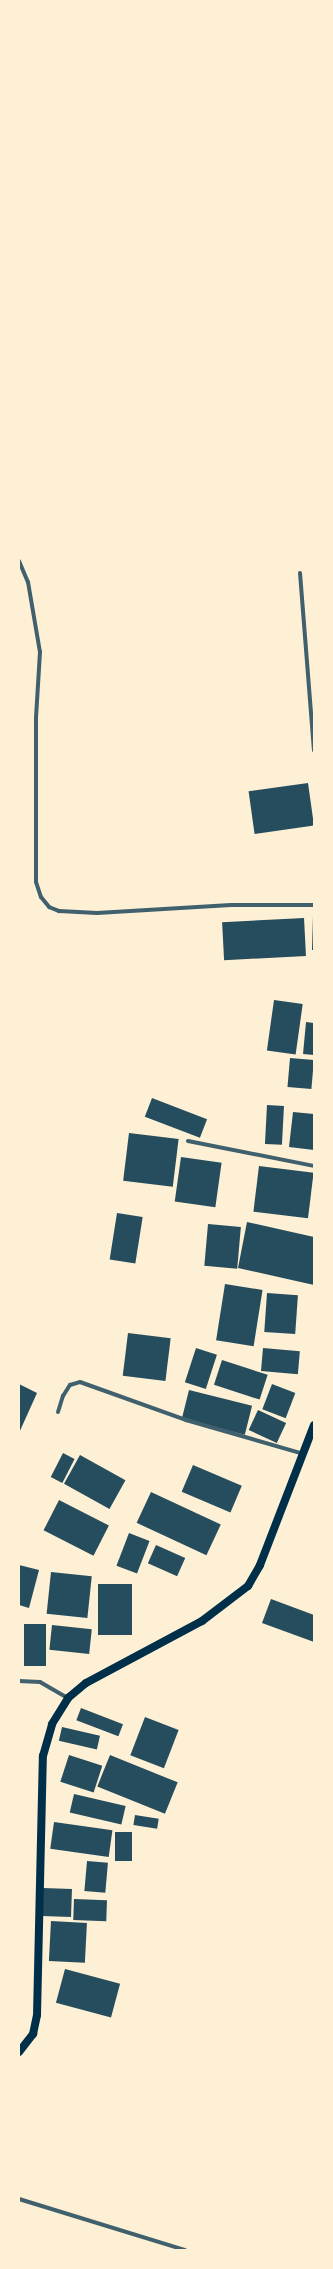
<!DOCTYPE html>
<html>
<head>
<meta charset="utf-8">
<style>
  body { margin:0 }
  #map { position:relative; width:333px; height:2269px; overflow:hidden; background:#fdf0d5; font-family:Jost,sans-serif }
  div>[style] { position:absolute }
  .building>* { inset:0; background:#264d5e; transform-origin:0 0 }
  .minor>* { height:4px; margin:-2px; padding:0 2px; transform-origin:2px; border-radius:2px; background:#3f606c }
  .secondary>* { height:8px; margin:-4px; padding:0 4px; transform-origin:4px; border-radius:4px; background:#003049 }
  span { translate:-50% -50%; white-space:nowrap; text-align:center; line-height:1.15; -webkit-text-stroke:3px #fdf0d5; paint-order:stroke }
  .frame { position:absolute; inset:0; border:20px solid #fdf0d5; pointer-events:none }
</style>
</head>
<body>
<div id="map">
  <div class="building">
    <div style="left:308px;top:783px;width:43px;height:60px;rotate:82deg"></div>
    <div style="clip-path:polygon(313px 915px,314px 915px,314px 950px,312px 950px)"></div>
    <div style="left:304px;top:918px;width:38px;height:82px;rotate:87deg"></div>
    <div style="left:274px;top:1000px;width:29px;height:51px;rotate:8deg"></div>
    <div style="clip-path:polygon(306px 1022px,314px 1023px,314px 1055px,303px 1054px)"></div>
    <div style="left:290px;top:1058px;width:24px;height:29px;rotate:5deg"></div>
    <div style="left:152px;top:1098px;width:59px;height:20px;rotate:21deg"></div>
    <div style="left:267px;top:1105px;width:17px;height:39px;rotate:3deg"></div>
    <div style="clip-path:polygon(293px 1112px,314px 1114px,314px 1150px,289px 1147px)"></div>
    <div style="left:129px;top:1133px;width:50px;height:48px;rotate:7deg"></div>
    <div style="left:181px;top:1157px;width:41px;height:45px;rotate:8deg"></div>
    <div style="left:259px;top:1166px;width:55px;height:46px;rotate:7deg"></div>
    <div style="left:117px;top:1213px;width:26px;height:47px;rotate:9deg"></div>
    <div style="clip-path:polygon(247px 1222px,314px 1237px,314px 1285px,238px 1268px)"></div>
    <div style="left:208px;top:1224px;width:33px;height:42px;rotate:5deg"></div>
    <div style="left:225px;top:1284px;width:38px;height:57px;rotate:9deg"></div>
    <div style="left:267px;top:1293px;width:31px;height:39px;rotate:4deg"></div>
    <div style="left:128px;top:1333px;width:43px;height:43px;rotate:7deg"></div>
    <div style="left:196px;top:1348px;width:22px;height:36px;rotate:18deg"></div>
    <div style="left:263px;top:1348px;width:37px;height:23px;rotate:5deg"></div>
    <div style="left:222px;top:1360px;width:48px;height:26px;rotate:18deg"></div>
    <div style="clip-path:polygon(19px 1384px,37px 1393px,19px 1433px)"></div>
    <div style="left:272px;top:1384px;width:25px;height:27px;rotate:21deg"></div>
    <div style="left:189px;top:1390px;width:65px;height:30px;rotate:14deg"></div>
    <div style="left:258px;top:1410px;width:31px;height:22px;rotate:25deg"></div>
    <div style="left:63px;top:1453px;width:13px;height:27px;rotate:27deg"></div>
    <div style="left:80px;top:1455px;width:52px;height:33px;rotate:29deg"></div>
    <div style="left:193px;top:1465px;width:53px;height:29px;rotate:23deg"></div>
    <div style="left:151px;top:1492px;width:77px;height:34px;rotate:25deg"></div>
    <div style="left:59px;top:1500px;width:56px;height:34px;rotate:27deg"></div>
    <div style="left:129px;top:1533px;width:22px;height:35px;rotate:21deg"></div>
    <div style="left:156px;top:1545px;width:32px;height:20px;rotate:24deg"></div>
    <div style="clip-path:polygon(19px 1565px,39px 1570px,29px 1608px,19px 1605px)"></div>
    <div style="left:51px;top:1572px;width:41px;height:42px;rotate:6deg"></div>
    <div style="left:98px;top:1584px;width:34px;height:51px"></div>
    <div style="clip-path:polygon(271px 1599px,314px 1615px,314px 1642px,262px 1623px)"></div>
    <div style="left:24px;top:1624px;width:22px;height:42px"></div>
    <div style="left:52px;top:1625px;width:40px;height:25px;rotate:6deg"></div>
    <div style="left:81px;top:1708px;width:45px;height:13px;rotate:21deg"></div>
    <div style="left:145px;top:1717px;width:36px;height:41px;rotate:21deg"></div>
    <div style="left:62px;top:1727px;width:39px;height:14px;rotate:13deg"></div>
    <div style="left:69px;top:1755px;width:35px;height:28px;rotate:18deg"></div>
    <div style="left:110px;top:1755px;width:73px;height:34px;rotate:22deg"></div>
    <div style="left:74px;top:1794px;width:53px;height:19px;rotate:13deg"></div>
    <div style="left:135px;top:1815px;width:24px;height:10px;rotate:9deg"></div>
    <div style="left:54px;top:1822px;width:59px;height:27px;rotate:8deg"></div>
    <div style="left:115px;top:1832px;width:17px;height:29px"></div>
    <div style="left:87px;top:1861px;width:21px;height:30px;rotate:5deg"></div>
    <div style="left:43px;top:1888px;width:29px;height:28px;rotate:2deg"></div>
    <div style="left:74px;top:1899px;width:33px;height:21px;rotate:2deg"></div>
    <div style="left:51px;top:1921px;width:36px;height:40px;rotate:3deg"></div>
    <div style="left:65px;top:1969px;width:57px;height:35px;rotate:15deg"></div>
  </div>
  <div class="minor">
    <div style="left:19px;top:561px;width:23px;rotate:67deg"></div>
    <div style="left:28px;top:582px;width:71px;rotate:80.3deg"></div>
    <div style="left:40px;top:652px;width:66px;rotate:93.5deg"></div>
    <div style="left:36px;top:718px;width:164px;rotate:90deg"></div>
    <div style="left:36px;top:882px;width:16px;rotate:72deg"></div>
    <div style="left:41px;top:897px;width:13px;rotate:51deg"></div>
    <div style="left:49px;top:907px;width:11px;rotate:22deg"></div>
    <div style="left:59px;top:911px;width:38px;rotate:3deg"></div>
    <div style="left:97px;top:913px;width:134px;rotate:-3.4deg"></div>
    <div style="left:231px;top:905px;width:83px"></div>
    <div style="left:300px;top:573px;width:178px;rotate:85.5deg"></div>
    <div style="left:188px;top:1141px;width:128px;rotate:11.2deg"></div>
    <div style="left:58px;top:1412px;width:17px;rotate:-73deg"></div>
    <div style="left:63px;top:1396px;width:13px;rotate:-58deg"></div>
    <div style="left:70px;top:1385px;width:10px;rotate:-17deg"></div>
    <div style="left:80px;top:1382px;width:113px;rotate:19.7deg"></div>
    <div style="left:186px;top:1420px;width:123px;rotate:16.1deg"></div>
    <div style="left:19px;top:1681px;width:21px;rotate:3deg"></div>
    <div style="left:40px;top:1682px;width:32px;rotate:30deg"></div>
    <div style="left:19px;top:2199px;width:174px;rotate:17.1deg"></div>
  </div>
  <div class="secondary">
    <div style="left:19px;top:2052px;width:23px;rotate:-52deg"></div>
    <div style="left:33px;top:2034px;width:19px;rotate:-78deg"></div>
    <div style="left:37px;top:2015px;width:259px;rotate:-88.7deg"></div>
    <div style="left:43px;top:1756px;width:33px;rotate:-74deg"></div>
    <div style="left:52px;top:1724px;width:31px;rotate:-58deg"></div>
    <div style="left:68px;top:1698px;width:23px;rotate:-40deg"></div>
    <div style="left:86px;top:1683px;width:132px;rotate:-28.1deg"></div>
    <div style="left:202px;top:1621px;width:58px;rotate:-37.3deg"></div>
    <div style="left:248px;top:1586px;width:24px;rotate:-60deg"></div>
    <div style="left:260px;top:1565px;width:150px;rotate:-68.9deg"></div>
  </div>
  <div class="frame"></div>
</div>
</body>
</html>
